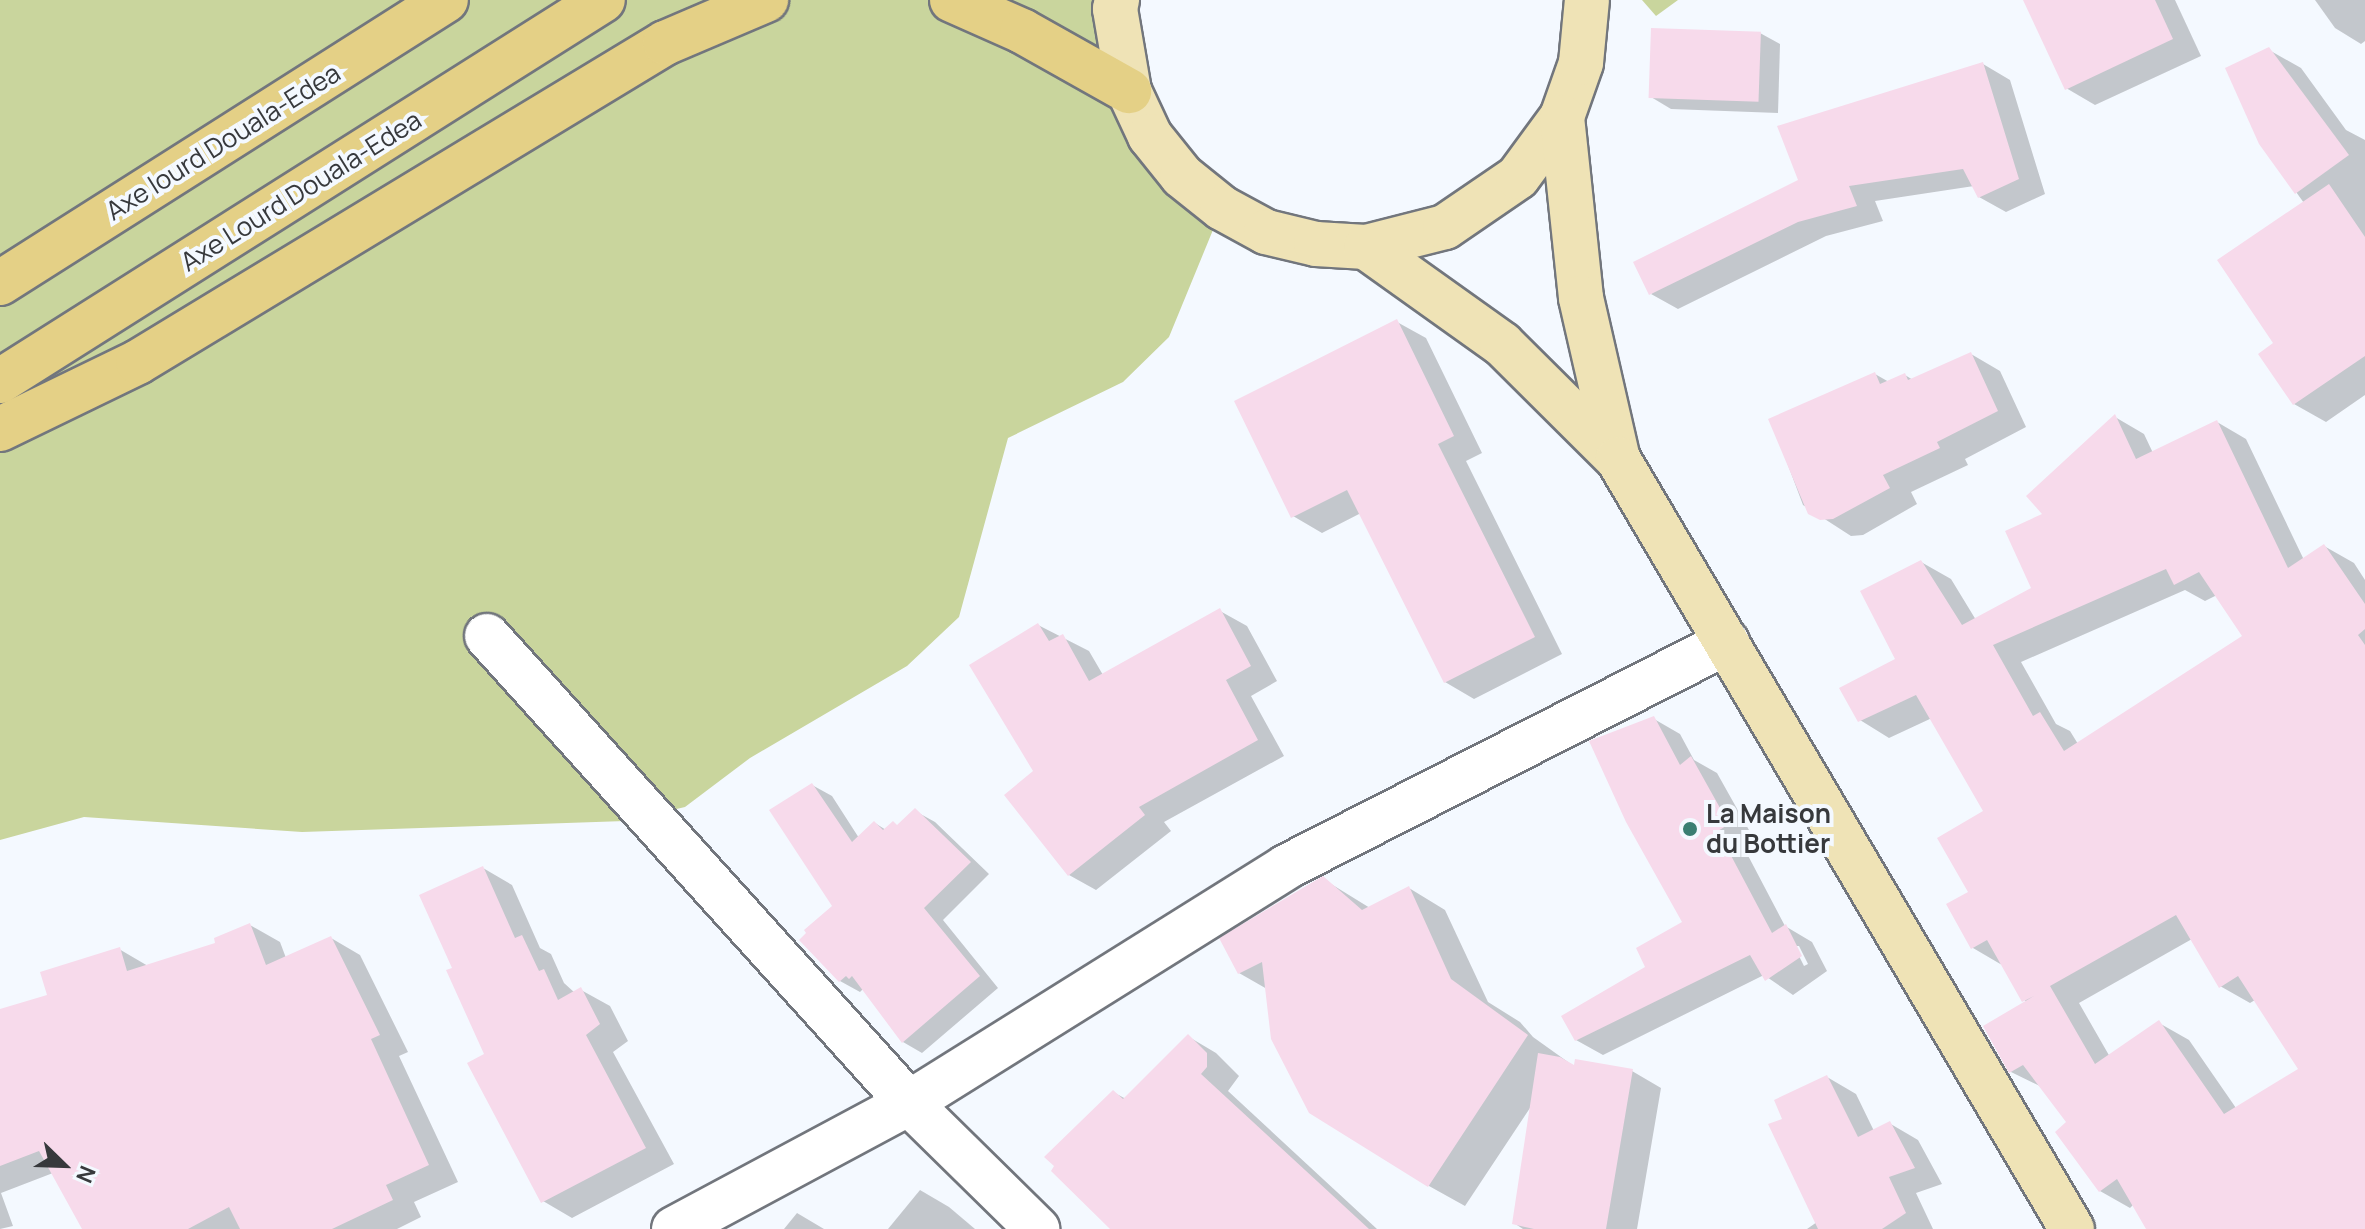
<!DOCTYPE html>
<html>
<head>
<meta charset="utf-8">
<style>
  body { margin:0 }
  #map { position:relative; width:2365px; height:1229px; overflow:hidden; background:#f4f9ff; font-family:Manrope,sans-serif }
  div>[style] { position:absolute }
  .green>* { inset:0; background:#c9d59d }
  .shadow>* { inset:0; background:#0003 }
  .building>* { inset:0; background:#f7daeb; transform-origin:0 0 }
  .roads { filter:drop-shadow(2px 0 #72767d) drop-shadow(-2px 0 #72767d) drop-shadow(0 2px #72767d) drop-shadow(0 -2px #72767d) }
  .minor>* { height:44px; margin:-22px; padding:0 22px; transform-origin:22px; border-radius:22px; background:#fff }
  .major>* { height:44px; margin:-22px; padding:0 22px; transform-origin:22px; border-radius:22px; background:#efe3b6 }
  .highway>* { height:44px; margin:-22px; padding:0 22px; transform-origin:22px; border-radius:22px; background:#e4d086 }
  .dots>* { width:22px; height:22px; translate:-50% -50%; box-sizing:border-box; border:4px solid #f4f9ff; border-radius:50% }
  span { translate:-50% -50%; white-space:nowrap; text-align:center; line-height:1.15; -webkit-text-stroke:8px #f4f9ff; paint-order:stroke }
  .street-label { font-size:26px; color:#37393c }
  .poi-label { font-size:26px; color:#37393c; font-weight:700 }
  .left { translate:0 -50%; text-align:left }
  .north { position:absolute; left:24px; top:1125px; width:80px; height:80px; -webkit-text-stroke:6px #f4f9ff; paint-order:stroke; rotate:113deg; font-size:22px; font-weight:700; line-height:32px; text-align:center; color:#37393c }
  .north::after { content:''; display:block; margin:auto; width:28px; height:36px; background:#37393c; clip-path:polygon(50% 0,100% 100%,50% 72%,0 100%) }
</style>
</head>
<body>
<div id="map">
  <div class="green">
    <div style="clip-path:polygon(0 0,1117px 0,1129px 91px,1222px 208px,1169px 337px,1123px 382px,1008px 438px,959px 617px,907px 666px,750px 758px,685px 807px,625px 821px,302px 832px,84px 817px,0 840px)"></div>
    <div style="clip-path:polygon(1642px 0,1678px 0,1656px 16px)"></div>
  </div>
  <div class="shadow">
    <div style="clip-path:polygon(2025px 0,2175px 0,2201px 56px,2095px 105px,2066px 88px)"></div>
    <div style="clip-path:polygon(2315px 0,2365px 0,2365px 41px,2361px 44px,2335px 28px)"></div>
    <div style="clip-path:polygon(1760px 33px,1780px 44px,1778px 113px,1671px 109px,1651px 97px)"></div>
    <div style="clip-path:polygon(2269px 50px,2301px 68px,2346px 130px,2365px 140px,2365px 395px,2326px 422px,2294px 404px,2276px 344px,2304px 203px,2263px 146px)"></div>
    <div style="clip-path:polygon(1983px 64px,2010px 80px,2045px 194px,2006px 212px,1979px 197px,1974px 186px,1875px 201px,1883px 221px,1826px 236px,1678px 309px,1651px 294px,1801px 181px)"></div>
    <div style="clip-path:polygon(1397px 322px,1426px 338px,1482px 453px,1466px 461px,1562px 654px,1474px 699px,1445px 682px,1361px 513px,1322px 533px,1293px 516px)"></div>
    <div style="clip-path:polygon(1971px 354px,2000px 371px,2026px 427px,1965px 459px,1968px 465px,1911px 492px,1917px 504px,1863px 535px,1851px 536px,1803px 505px,1771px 420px,1875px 374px,1889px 382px,1905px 375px,1913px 380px)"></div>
    <div style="clip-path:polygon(evenodd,2115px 417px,2144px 434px,2153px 453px,2217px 422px,2246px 439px,2304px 560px,2324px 546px,2354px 563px,2365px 580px,2365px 1229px,2221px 1229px,2134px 1204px,2130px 1208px,2100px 1191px,2068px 1123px,2042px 1087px,2011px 1072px,2026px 1002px,2002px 965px,1973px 948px,1971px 893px,1985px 812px,1932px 718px,1889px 738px,1860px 720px,1898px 660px,1921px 562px,1951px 579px,1976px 620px,2034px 589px,2045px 515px,2115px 417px,2185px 590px,2205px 601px,2217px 595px,2245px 636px,2078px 744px,2070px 731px,2056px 724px,2021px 662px,2185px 590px,2115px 417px,2192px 939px,2220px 986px,2250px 1003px,2255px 1000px,2301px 1069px,2236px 1108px,2189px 1040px,2159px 1023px,2110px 1057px,2079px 1003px,2192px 939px)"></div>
    <div style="clip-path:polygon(1220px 611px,1247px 626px,1277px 681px,1251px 696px,1284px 756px,1164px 822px,1171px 831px,1096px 890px,1069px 875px,1036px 772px,1038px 625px,1089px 651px,1103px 675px)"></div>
    <div style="clip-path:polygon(evenodd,1654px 719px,1680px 734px,1694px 760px,1717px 773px,1754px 839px,1743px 846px,1785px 926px,1812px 942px,1827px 971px,1793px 995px,1764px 975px,1603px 1055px,1576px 1040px,1647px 968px,1685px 923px,1654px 719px,1794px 946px,1799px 946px,1808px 964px,1804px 966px,1794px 946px)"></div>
    <div style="clip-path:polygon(812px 785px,832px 796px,859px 838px,875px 823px,886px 830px,899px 827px,915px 811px,935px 822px,989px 874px,943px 920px,998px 988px,922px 1053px,903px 1042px,864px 988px,860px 992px,840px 981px,809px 933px,835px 907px)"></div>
    <div style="clip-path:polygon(483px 868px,512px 885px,540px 948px,551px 954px,564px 983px,575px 993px,581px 990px,610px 1006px,628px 1041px,613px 1052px,674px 1164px,572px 1218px,543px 1201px,455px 969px)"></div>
    <div style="clip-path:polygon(1323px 879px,1370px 908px,1409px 888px,1445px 910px,1488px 1002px,1520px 1022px,1533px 1037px,1575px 1067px,1632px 1071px,1661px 1088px,1637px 1229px,1523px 1229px,1514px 1223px,1532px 1105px,1465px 1206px,1429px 1186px,1267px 989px,1239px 973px)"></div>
    <div style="clip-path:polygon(250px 925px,280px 942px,286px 958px,331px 938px,360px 955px,408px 1052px,399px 1056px,458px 1182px,414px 1202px,421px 1217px,397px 1229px,87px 1229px,53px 1173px,1px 1193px,13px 1226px,0 1229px,0 1011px,50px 996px,119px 949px,148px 966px,218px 945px)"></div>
    <div style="clip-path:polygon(1189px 1037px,1216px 1053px,1239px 1076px,1228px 1091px,1377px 1229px,1113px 1229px,1113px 1092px,1126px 1099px)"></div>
    <div style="clip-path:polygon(1827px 1077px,1856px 1094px,1874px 1131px,1889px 1123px,1918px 1140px,1942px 1184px,1916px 1193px,1933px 1229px,1807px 1229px,1817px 1222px,1784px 1120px)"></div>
    <div style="clip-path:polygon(920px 1190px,949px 1207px,975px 1229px,888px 1229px)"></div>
    <div style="clip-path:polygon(797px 1213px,824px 1229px,784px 1229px)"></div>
  </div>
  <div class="building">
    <div style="clip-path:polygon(2023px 0,2155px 0,2173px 39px,2065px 90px)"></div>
    <div style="left:1651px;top:28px;width:110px;height:70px;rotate:2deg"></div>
    <div style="clip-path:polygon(2269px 47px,2349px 155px,2295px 194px,2259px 144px,2225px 68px)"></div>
    <div style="clip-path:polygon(1983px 62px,2019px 179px,1978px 198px,1963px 169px,1849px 186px,1857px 206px,1798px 222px,1649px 295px,1633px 262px,1798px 180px,1777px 126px)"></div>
    <div style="clip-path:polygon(2329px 184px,2365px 237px,2365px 356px,2293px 405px,2258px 354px,2273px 343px,2217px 260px)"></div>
    <div style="clip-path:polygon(1397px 319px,1454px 436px,1438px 444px,1535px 637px,1444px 683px,1347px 490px,1291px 518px,1234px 401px)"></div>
    <div style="clip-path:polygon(1971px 352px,1998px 411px,1937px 442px,1940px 448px,1883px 475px,1890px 488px,1833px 519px,1820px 520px,1808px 514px,1768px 419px,1875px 372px,1880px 384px,1905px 373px,1908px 380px)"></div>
    <div style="clip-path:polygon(evenodd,2115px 414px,2136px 459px,2217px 420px,2288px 568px,2324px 544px,2365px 604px,2365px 629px,2358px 635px,2365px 645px,2365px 1229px,2146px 1229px,2117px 1179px,2099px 1192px,2055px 1132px,2066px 1122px,2023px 1065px,2009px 1073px,1983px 1026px,2034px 996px,2022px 1002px,1987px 940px,1971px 949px,1946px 904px,1968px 892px,1937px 838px,1983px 811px,1916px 695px,1858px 722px,1839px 688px,1895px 659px,1860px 591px,1921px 560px,1962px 625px,2031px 588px,2005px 531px,2042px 514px,2026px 496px,2115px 414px,2166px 569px,2174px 585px,2199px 572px,2242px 636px,2064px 751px,2040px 712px,2033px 716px,1993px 645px,2166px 569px,2115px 414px,2176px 915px,2219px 988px,2238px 976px,2298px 1069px,2224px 1114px,2159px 1020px,2095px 1064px,2050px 986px,2176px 915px)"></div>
    <div style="clip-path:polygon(1220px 608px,1251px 666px,1226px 680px,1258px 740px,1139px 807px,1145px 815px,1068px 876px,1004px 795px,1033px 771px,969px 665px,1038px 623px,1049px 641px,1063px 634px,1089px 681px)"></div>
    <div style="clip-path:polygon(1654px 716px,1680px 765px,1691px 756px,1729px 824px,1718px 831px,1772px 933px,1786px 924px,1802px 956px,1765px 981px,1750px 955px,1575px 1041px,1561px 1016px,1645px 967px,1636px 948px,1682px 922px,1626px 822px,1589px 741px)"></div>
    <div style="clip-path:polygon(812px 783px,852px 842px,874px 821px,883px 830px,893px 821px,897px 825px,915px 808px,971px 862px,924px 908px,980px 976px,902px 1043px,852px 976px,849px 979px,846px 976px,839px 982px,799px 940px,806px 933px,804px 930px,832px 906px,769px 810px)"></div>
    <div style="clip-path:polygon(483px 866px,515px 938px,522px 935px,539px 971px,544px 969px,558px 1000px,581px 987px,600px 1024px,586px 1035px,646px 1148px,541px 1203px,467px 1063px,484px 1054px,446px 970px,452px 968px,419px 895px)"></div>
    <div style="clip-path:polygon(1323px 876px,1362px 910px,1409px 886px,1451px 979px,1528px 1035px,1428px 1187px,1309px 1113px,1271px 1039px,1262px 962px,1238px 974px,1219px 938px)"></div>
    <div style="clip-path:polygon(250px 923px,266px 965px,331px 936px,380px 1035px,371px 1039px,429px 1165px,386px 1185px,393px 1200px,332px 1229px,240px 1229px,229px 1207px,188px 1229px,82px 1229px,39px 1151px,0 1166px,0 1009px,47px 995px,40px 972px,120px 947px,127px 971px,215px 943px,214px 938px)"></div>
    <div style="clip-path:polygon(1188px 1034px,1207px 1053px,1207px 1067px,1201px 1074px,1369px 1229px,1110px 1229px,1051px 1171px,1054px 1166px,1044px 1157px,1113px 1090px,1123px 1099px)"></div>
    <div style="clip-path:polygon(1538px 1053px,1560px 1057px,1574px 1065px,1575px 1059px,1633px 1069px,1606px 1229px,1534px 1229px,1512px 1224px)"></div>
    <div style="clip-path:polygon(1827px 1075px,1858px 1137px,1890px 1121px,1915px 1168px,1889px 1177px,1906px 1213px,1882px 1229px,1818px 1229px,1768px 1124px,1782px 1119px,1774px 1100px)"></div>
  </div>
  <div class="roads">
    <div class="minor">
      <div style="left:487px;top:636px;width:629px;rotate:47.9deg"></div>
      <div style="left:909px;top:1103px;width:180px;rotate:44.5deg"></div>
      <div style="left:674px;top:1229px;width:267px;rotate:-28.2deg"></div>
      <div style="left:909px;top:1103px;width:445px;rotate:-32deg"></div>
      <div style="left:1286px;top:867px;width:495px;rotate:-27deg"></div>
    </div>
    <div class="major">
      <div style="left:1117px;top:0;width:9px;rotate:103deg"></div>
      <div style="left:1115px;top:9px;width:83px;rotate:80.3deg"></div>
      <div style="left:1129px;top:91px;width:50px;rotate:65deg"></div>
      <div style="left:1150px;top:136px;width:51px;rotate:51.3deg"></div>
      <div style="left:1182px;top:176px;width:51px;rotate:38.7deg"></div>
      <div style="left:1222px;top:208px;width:50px;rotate:28.6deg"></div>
      <div style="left:1266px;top:232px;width:51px;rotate:13.5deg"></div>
      <div style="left:1316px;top:244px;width:50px;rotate:3.4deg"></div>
      <div style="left:1366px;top:247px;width:81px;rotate:-14.2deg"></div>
      <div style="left:1445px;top:227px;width:88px;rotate:-34.4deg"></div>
      <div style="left:1518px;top:177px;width:74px;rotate:-53.7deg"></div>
      <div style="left:1562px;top:117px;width:57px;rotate:-70.6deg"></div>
      <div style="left:1581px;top:63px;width:63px;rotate:-84.6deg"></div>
      <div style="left:1562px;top:117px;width:182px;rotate:84deg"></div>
      <div style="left:1581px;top:298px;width:165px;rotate:77.1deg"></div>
      <div style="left:1366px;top:247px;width:167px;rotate:35.5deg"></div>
      <div style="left:1502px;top:344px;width:163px;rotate:44.8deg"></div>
      <div style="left:1618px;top:459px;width:894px;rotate:59.48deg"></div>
    </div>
    <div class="highway">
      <div style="left:952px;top:0;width:77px;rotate:23.9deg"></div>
      <div style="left:1022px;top:31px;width:123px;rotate:29.3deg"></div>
      <div style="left:0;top:283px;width:528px;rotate:-32.4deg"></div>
      <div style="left:0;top:381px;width:713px;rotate:-32.29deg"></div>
      <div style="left:0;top:429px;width:153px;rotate:-25.9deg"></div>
      <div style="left:138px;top:362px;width:616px;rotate:-31.19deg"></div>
      <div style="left:665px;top:43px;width:110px;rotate:-23.1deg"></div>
    </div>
  </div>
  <div class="dots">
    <div style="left:1690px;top:829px;background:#3a7e72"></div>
  </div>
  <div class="street-label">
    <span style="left:223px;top:142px;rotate:-32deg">Axe lourd Douala-Edea</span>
    <span style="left:301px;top:191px;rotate:-32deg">Axe Lourd Douala-Edea</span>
  </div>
  <div class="poi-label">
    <span class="left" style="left:1706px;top:829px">La Maison<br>du Bottier</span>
  </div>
  <div class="north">N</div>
</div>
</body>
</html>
